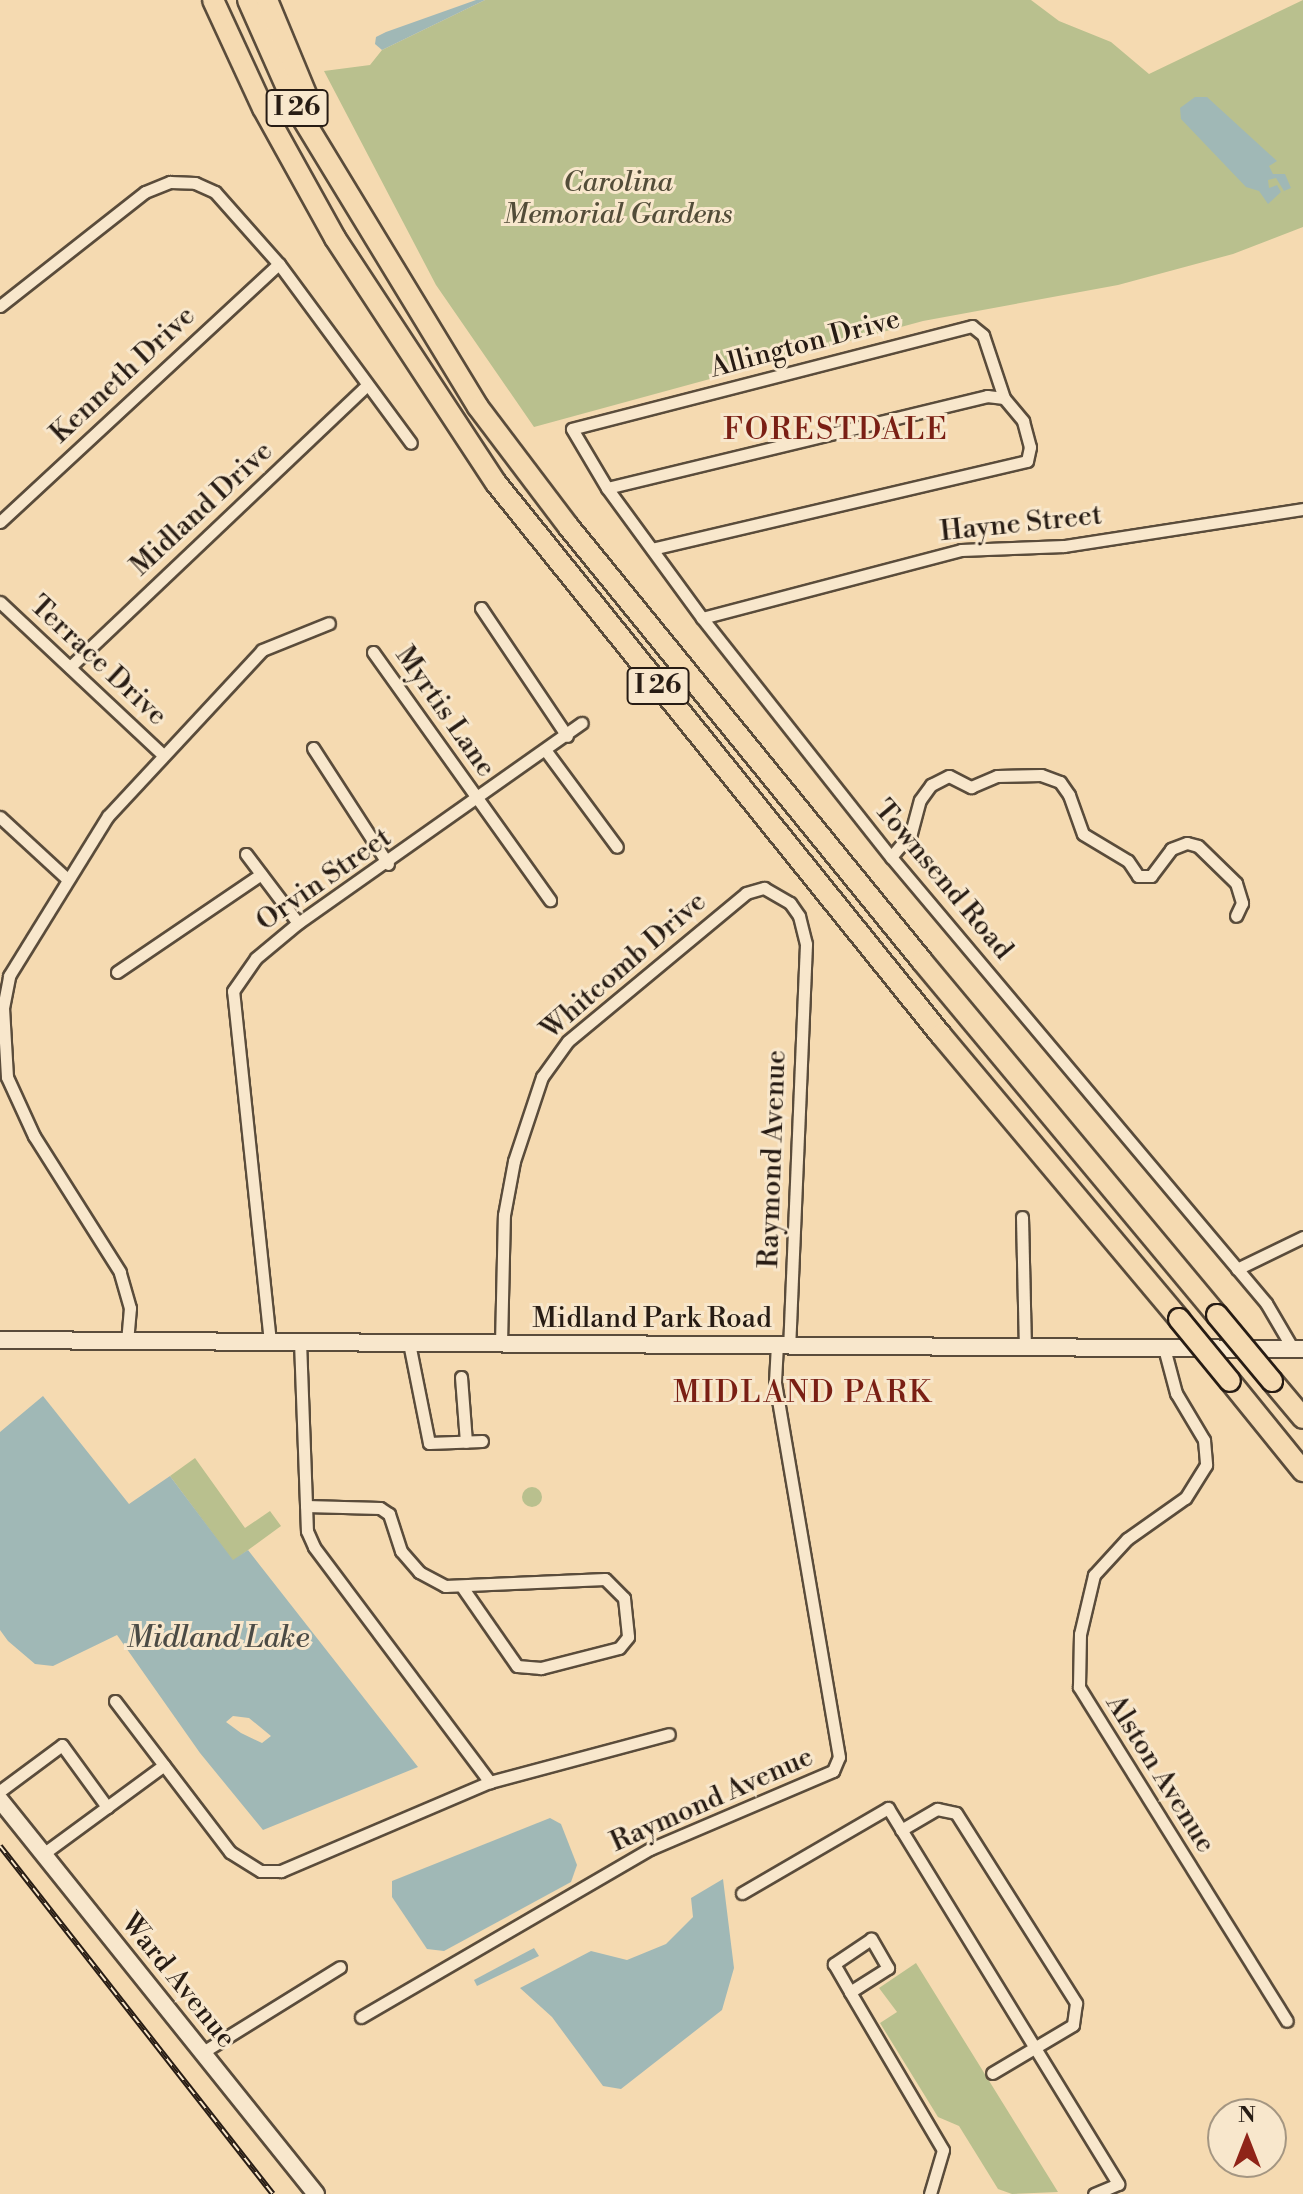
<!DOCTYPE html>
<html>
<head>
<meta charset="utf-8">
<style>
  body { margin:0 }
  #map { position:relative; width:1303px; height:2194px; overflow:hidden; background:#f5dab1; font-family:"Libre Bodoni",serif }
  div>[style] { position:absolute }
  .green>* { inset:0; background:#b9c08e }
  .round { border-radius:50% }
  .water>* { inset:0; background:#a0b8b6 }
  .roads { filter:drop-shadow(2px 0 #5a4c3b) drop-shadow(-2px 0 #5a4c3b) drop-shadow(0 2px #5a4c3b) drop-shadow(0 -2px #5a4c3b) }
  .street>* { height:11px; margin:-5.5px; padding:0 5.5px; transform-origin:5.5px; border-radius:5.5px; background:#f8e7cc }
  .secondary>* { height:16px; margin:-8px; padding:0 8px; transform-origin:8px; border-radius:8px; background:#f8e7cc }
  .highway>* { height:20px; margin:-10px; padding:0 10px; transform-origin:10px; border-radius:10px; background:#f5dab1 }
  .rail>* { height:6px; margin-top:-3px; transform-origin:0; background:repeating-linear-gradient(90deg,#f8e7cc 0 9px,#271c14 0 18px); box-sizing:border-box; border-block:2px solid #271c14 }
  .bridges { filter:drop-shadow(2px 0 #271c14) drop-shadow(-2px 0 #271c14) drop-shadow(0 2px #271c14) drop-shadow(0 -2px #271c14) }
  .highway-bridge>* { height:20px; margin:-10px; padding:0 10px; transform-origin:10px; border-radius:10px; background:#f5dab1 }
  span { translate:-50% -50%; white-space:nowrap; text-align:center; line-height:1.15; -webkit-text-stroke:6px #f8e7cc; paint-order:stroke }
  .shield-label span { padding:2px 6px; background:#f8e7cc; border:2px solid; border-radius:6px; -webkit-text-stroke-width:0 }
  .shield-label { font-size:26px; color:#271c14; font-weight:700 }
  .park-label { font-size:28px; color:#534d39; font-style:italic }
  .street-label { font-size:28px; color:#271c14 }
  .neighbourhood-label { font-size:30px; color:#7a1f14; letter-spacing:2px }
  .water-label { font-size:30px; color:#4b4b45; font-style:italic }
  .north { position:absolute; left:1207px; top:2098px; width:80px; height:80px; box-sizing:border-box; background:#f8e7cc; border:2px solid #a49682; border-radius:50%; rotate:0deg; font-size:22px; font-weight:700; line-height:32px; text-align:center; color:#271c14 }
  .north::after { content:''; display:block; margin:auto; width:28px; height:36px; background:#8f2418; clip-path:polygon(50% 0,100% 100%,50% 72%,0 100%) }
</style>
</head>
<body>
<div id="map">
  <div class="green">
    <div style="clip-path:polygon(485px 0,1031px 0,1059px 21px,1111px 42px,1149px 74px,1303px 0,1303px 227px,1233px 254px,1118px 285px,923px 321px,534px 427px,436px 285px,324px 71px,370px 65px,382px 50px)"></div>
    <div style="clip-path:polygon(195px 1458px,245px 1528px,270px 1511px,281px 1526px,233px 1561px,170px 1476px)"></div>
    <div class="round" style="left:522px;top:1487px;width:20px;height:20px"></div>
    <div style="clip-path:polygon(916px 1963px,1058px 2192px,1012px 2194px,998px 2189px,959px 2126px,938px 2117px,880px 2023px,897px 2012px,879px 1988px)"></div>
  </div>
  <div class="water">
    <div style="clip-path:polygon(476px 0,485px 0,382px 50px,375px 44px,376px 37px,386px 32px)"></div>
    <div style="clip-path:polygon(1195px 97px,1207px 97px,1277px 161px,1269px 166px,1273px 174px,1285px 174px,1291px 188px,1284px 191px,1276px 178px,1268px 180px,1269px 188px,1277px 185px,1281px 192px,1268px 204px,1259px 191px,1246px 187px,1181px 119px,1180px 108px)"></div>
    <div style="clip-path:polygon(evenodd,43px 1396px,129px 1504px,170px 1476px,233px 1560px,248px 1550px,418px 1767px,263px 1830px,200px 1753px,117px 1635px,53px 1666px,35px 1664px,8px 1641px,0 1630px,0 1432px,43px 1396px,233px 1716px,249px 1718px,271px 1736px,262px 1743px,241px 1733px,226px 1722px,233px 1716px)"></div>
    <div style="clip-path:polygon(550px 1818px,561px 1824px,577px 1865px,571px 1882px,444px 1951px,427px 1949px,392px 1897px,392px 1881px)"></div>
    <div style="clip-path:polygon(723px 1879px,734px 1968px,722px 2010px,621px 2089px,603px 2086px,552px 2017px,520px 1988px,591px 1951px,627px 1960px,666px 1944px,693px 1917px,691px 1898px)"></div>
    <div style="clip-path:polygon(534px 1948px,539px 1956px,477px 1986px,474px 1980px)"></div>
  </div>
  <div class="roads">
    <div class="street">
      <div style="left:0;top:306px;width:184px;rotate:-38.2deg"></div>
      <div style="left:145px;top:192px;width:27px;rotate:-22deg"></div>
      <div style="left:170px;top:182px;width:25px;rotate:2deg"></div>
      <div style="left:195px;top:183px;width:22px;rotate:24deg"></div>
      <div style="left:215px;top:192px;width:96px;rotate:48.4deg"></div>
      <div style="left:279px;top:264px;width:222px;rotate:53.6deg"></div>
      <div style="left:1004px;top:398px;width:66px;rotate:-108.4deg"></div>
      <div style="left:983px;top:335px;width:14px;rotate:-141deg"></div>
      <div style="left:972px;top:326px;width:413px;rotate:165.6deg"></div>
      <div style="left:572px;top:429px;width:69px;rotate:59.3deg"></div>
      <div style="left:607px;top:488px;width:161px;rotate:53.8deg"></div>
      <div style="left:702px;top:618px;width:305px;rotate:51.7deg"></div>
      <div style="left:891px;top:857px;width:583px;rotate:49.94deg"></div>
      <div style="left:1266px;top:1303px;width:53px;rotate:59.6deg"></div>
      <div style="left:607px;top:488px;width:391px;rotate:-13.6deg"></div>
      <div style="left:987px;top:396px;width:17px;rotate:7deg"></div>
      <div style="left:1004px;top:398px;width:30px;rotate:50deg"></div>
      <div style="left:1023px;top:421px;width:27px;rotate:75deg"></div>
      <div style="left:1030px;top:447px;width:14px;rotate:102deg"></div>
      <div style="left:1027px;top:461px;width:385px;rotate:166.8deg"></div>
      <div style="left:0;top:522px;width:380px;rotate:-42.8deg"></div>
      <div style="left:0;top:602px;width:224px;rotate:43.2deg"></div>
      <div style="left:481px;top:608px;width:154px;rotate:56.1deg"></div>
      <div style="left:702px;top:618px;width:268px;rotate:-14.7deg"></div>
      <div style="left:961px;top:550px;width:103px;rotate:-2.2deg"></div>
      <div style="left:1064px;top:546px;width:242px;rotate:-8.8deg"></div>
      <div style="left:373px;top:652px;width:305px;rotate:54.5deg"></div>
      <div style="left:70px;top:667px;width:408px;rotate:-43.5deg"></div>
      <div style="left:313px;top:748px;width:138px;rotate:57.1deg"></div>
      <div style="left:546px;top:751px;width:119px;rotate:53.5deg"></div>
      <div style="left:0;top:817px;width:90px;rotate:42.7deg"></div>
      <div style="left:246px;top:854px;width:86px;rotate:53deg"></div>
      <div style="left:891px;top:857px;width:31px;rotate:-50deg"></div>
      <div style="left:911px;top:833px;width:34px;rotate:-75deg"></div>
      <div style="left:920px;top:800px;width:19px;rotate:-54deg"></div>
      <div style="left:931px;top:785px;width:20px;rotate:-27deg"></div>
      <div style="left:949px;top:776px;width:25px;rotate:27deg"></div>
      <div style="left:971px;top:787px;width:28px;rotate:-23deg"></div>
      <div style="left:997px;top:776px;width:44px;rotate:-1.3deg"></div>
      <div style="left:1041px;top:775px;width:20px;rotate:20deg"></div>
      <div style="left:1060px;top:782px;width:16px;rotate:55deg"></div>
      <div style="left:1069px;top:795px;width:41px;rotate:70.3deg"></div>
      <div style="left:1083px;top:834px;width:52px;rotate:31deg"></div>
      <div style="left:1128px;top:861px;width:18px;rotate:56deg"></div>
      <div style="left:1138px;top:876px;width:13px"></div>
      <div style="left:1151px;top:876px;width:34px;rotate:-53deg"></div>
      <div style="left:1171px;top:849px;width:17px;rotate:-21deg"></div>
      <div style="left:1187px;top:843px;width:11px;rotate:15deg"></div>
      <div style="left:1198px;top:846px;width:53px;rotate:44.2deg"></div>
      <div style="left:1236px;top:883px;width:21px;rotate:73deg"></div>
      <div style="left:1242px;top:903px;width:14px;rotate:115deg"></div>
      <div style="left:117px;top:972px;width:174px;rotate:-34.2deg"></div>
      <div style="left:1022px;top:1217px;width:130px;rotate:88.7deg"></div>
      <div style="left:1237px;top:1269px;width:73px;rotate:-25.9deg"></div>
      <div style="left:300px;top:1341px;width:190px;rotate:87.9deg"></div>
      <div style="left:307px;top:1531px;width:17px;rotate:66deg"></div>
      <div style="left:314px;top:1547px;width:294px;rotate:53.2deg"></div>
      <div style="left:127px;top:1342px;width:34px;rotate:-85deg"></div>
      <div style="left:130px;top:1308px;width:37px;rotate:-106deg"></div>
      <div style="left:120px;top:1272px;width:161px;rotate:-122.3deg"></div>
      <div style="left:34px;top:1136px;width:65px;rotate:-114.6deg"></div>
      <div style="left:7px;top:1077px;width:69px;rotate:-93.3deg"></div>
      <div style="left:3px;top:1008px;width:33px;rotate:-79deg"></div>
      <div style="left:9px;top:976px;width:188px;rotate:-58.3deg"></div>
      <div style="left:108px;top:816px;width:226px;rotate:-47.1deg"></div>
      <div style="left:262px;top:650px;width:72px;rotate:-21.9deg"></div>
      <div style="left:270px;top:1342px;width:353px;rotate:-96deg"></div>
      <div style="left:233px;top:991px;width:40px;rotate:-55.1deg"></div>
      <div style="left:256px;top:958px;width:55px;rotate:-39.8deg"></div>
      <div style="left:298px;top:923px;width:347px;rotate:-35.2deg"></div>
      <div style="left:409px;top:1343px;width:102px;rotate:78.7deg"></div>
      <div style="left:429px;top:1443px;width:53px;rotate:-2.2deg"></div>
      <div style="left:501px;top:1344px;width:129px;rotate:-88.7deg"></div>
      <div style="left:504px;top:1215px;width:55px;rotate:-79.5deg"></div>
      <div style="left:514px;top:1161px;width:89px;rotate:-71.6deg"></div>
      <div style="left:542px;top:1077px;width:44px;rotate:-54.2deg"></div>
      <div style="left:568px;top:1041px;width:231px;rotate:-39.7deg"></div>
      <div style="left:746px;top:893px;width:19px;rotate:-16deg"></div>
      <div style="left:764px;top:888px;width:30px;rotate:30deg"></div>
      <div style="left:790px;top:903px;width:16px;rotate:55deg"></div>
      <div style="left:799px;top:916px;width:29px;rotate:76deg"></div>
      <div style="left:806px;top:944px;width:401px;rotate:92.4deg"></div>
      <div style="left:1164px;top:1348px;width:47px;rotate:75.1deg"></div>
      <div style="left:1176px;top:1393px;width:55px;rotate:59.2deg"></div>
      <div style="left:1204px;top:1440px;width:25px;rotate:85deg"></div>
      <div style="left:1206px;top:1465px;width:39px;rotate:122deg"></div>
      <div style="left:1185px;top:1498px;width:71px;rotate:144.7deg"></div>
      <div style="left:1127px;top:1539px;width:49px;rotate:132.5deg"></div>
      <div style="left:1094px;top:1575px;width:61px;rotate:103.3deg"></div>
      <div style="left:1080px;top:1634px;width:53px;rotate:91.1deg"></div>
      <div style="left:1079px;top:1687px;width:393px;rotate:58.1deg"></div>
      <div style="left:461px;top:1377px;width:65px;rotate:85.6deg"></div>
      <div style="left:306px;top:1506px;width:74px;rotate:1.5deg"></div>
      <div style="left:380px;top:1508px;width:11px;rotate:34deg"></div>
      <div style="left:389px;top:1514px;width:39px;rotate:72deg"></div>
      <div style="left:401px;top:1551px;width:28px;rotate:49deg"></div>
      <div style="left:419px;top:1572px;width:30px;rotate:28deg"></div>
      <div style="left:445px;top:1586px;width:160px;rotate:-2.5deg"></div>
      <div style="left:605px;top:1579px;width:27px;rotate:45deg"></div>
      <div style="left:624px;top:1598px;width:39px;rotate:84deg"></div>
      <div style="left:628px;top:1637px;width:14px;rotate:129deg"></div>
      <div style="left:619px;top:1648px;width:81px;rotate:165.6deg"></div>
      <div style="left:541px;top:1668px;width:24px;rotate:-175deg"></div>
      <div style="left:517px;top:1666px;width:96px;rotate:-124.8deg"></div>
      <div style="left:115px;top:1701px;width:190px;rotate:52.7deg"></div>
      <div style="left:230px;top:1852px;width:36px;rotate:32deg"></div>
      <div style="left:261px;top:1871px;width:20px"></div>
      <div style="left:281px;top:1871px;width:227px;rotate:-23.1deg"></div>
      <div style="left:490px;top:1782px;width:185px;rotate:-15deg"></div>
      <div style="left:0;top:1791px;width:77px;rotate:-36.6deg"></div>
      <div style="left:62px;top:1745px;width:77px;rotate:54deg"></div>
      <div style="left:901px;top:1830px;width:42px;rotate:-30.3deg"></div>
      <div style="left:937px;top:1809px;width:19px;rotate:12deg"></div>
      <div style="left:956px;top:1813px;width:225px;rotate:57.7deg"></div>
      <div style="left:1076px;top:2003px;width:22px;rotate:98deg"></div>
      <div style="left:1073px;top:2025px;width:94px;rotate:149.3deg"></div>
      <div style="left:43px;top:1854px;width:150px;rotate:-36.3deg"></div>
      <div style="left:742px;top:1893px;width:169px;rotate:-30.2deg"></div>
      <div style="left:888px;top:1808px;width:441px;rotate:58.5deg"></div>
      <div style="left:1118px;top:2184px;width:26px;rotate:157deg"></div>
      <div style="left:850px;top:1992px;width:45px;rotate:-32.3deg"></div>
      <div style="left:888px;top:1968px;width:34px;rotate:-120deg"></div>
      <div style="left:871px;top:1939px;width:45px;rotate:146deg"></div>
      <div style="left:834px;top:1964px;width:32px;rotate:60deg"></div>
      <div style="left:850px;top:1992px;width:183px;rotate:59.5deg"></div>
      <div style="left:943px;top:2150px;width:46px;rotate:106.5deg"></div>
      <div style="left:361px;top:2017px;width:334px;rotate:-30.2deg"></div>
      <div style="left:650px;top:1849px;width:199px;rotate:-23.1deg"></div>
      <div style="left:833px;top:1771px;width:15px;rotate:-67deg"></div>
      <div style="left:839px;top:1757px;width:380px;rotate:-99.7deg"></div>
      <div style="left:775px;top:1382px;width:37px;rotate:-87deg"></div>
      <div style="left:203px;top:2052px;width:161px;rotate:-31.8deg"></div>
    </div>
    <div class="secondary">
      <div style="left:0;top:1340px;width:1303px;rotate:0.4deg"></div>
      <div style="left:0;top:1800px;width:505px;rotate:51.27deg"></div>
    </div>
    <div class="highway">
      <div style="left:213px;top:0;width:119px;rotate:65.2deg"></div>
      <div style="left:263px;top:108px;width:149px;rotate:61deg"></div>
      <div style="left:335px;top:238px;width:293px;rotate:56.7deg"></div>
      <div style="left:496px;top:483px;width:709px;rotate:51.13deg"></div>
      <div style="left:941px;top:1035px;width:371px;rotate:50deg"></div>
      <div style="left:248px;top:0;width:116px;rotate:66.1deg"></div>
      <div style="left:295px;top:106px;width:352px;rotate:58.7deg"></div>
      <div style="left:478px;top:407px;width:149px;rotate:52.9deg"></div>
      <div style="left:568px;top:526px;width:561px;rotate:50.86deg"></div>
      <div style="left:922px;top:961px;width:461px;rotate:50.2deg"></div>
      <div style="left:267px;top:0;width:113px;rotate:67.5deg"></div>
      <div style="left:1230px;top:1381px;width:116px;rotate:51deg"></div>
      <div style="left:1272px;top:1381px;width:48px;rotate:50deg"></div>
    </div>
  </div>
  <div class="rail">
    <div style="left:0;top:1846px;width:442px;rotate:51.9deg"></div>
  </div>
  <div class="bridges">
    <div class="highway-bridge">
      <div style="left:1217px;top:1315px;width:86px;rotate:50.2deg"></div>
      <div style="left:1179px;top:1319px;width:80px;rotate:50.6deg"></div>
    </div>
  </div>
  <div class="shield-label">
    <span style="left:297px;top:108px">I 26</span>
    <span style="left:658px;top:686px">I 26</span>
  </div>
  <div class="park-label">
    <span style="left:618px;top:199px">Carolina<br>Memorial Gardens</span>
  </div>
  <div class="street-label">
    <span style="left:805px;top:344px;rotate:-15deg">Allington Drive</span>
    <span style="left:123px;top:375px;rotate:-43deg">Kenneth Drive</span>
    <span style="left:202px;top:509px;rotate:-43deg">Midland Drive</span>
    <span style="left:1021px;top:524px;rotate:-6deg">Hayne Street</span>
    <span style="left:98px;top:661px;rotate:43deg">Terrace Drive</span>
    <span style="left:445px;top:712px;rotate:55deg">Myrtis Lane</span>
    <span style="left:324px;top:880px;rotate:-35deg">Orvin Street</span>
    <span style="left:943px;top:880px;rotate:50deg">Townsend Road</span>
    <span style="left:624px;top:966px;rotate:-41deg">Whitcomb Drive</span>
    <span style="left:773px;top:1159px;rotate:-88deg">Raymond Avenue</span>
    <span style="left:652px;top:1319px">Midland Park Road</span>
    <span style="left:1160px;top:1774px;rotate:58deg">Alston Avenue</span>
    <span style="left:712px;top:1800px;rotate:-24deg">Raymond Avenue</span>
    <span style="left:178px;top:1981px;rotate:51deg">Ward Avenue</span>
  </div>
  <div class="neighbourhood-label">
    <span style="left:836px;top:430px">FORESTDALE</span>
    <span style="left:803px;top:1393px">MIDLAND PARK</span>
  </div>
  <div class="water-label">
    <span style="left:218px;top:1638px">Midland Lake</span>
  </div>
  <div class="north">N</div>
</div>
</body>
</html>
